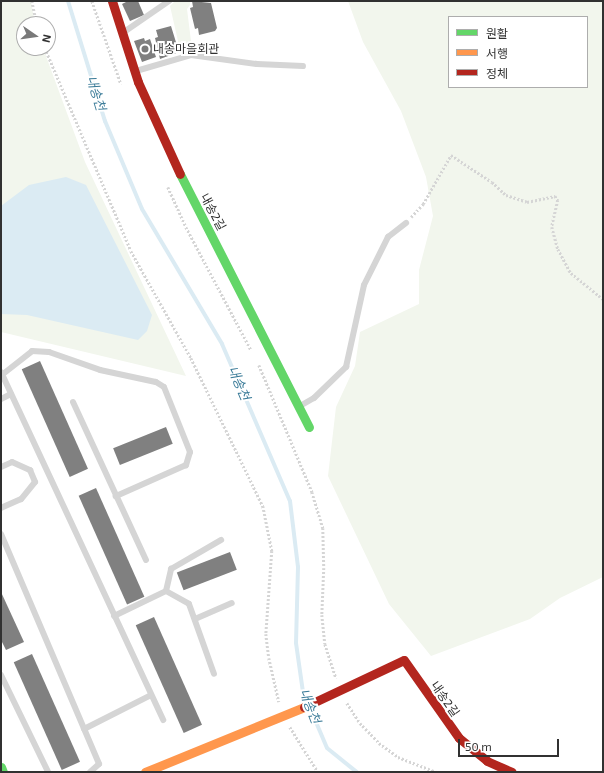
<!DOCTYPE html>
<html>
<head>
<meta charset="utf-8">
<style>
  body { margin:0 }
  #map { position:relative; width:604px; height:773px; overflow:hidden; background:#fff; font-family:"Exo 2","Noto Sans KR",sans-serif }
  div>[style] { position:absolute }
  .green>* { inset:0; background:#f2f6ed }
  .water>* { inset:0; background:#dbebf3 }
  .stream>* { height:4px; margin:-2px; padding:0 2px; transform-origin:2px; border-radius:2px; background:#dbebf3 }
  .building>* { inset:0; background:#808080; transform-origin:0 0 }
  .path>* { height:2.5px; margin-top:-1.25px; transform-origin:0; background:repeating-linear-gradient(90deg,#d5d5d5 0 2px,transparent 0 4px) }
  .lane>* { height:6px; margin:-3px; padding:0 3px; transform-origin:3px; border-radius:3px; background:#d5d5d5 }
  .fast>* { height:9px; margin:-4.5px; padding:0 4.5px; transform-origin:4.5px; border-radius:4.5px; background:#63d668 }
  .slow>* { height:9px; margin:-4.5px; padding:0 4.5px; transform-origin:4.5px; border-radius:4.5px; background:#ff974d }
  .jam>* { height:9px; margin:-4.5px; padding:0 4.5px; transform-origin:4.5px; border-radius:4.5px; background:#b3261e }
  .dots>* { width:11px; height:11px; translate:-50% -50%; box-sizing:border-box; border:2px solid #fff; border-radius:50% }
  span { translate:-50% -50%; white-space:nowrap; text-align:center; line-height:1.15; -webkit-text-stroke:4px #fff; paint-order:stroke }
  .poi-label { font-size:12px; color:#313131 }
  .left { translate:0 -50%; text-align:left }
  .street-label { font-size:12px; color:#313131 }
  .water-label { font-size:13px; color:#3a7b98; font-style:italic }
  .frame { position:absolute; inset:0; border:2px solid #313131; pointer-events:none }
  .legend { position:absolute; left:448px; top:16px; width:140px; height:72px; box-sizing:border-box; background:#fff; border:1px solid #adadad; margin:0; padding:5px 7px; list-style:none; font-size:12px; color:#313131 }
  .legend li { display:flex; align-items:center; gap:8px; height:20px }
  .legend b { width:20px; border:1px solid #adadad }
  .north { position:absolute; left:16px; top:16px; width:40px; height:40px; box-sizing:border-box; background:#fff; border:1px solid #adadad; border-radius:50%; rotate:103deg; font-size:11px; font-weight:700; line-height:16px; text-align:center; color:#313131 }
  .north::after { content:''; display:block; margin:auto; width:14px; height:18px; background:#797979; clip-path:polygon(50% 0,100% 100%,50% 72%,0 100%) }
  .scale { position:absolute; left:458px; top:739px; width:101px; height:18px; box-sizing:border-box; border:2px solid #313131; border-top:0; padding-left:5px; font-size:12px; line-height:14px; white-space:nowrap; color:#313131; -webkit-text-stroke:3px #fff; paint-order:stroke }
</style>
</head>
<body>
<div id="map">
  <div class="green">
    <div style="clip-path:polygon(1px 1px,31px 1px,35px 24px,24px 24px,24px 48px,43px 48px,85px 162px,186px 376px,1px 332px)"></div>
    <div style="clip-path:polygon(175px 1px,190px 1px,190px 5px,187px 9px,191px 41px,184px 49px,180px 50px,170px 6px)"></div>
    <div style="clip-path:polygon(evenodd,348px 1px,603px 1px,603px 577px,560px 598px,530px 619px,431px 656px,389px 604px,328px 476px,336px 407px,355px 366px,360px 332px,419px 304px,419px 270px,433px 216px,426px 177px,401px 111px,363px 42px,348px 1px,449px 17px,587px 17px,587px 87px,449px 87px,449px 17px)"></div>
  </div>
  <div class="water">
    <div style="clip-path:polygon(66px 177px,86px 185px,152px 315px,147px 331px,138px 340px,27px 315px,1px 314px,1px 206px,29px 185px)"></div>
  </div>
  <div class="stream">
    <div style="left:68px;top:1px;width:126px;rotate:72.9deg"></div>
    <div style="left:105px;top:121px;width:95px;rotate:67.2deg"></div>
    <div style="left:142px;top:209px;width:157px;rotate:59.3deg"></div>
    <div style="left:222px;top:344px;width:171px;rotate:66.6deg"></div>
    <div style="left:290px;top:501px;width:66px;rotate:83.1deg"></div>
    <div style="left:298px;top:567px;width:76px;rotate:91.5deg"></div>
    <div style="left:296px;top:643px;width:49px;rotate:81.9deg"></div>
    <div style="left:303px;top:692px;width:9px;rotate:69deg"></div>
    <div style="left:310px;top:708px;width:43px;rotate:67deg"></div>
    <div style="left:327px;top:748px;width:38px;rotate:39deg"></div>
  </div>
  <div class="building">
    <div style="clip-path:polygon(128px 1px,138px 1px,144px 15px,130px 21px,122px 4px)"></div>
    <div style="clip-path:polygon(192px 1px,211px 3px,217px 28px,215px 31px,199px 35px,198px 28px,195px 29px,190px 8px,193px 7px)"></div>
    <div style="clip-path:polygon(171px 26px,179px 52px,160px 59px,155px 38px,158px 37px,156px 30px)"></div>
    <div style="clip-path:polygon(144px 38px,145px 41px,150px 39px,156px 57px,142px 62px,134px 41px)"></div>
    <div style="left:40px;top:361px;width:118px;height:20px;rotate:66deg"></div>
    <div style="left:166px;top:427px;width:18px;height:57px;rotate:68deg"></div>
    <div style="left:96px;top:488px;width:119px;height:19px;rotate:66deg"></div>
    <div style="left:230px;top:552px;width:19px;height:57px;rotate:69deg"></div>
    <div style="clip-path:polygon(1px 592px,24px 642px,6px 650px,1px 640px)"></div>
    <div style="left:154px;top:617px;width:118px;height:20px;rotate:66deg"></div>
    <div style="left:32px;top:654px;width:118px;height:20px;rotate:66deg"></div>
  </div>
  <div class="path">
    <div style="left:32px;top:1px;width:24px;rotate:78deg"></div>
    <div style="left:92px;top:1px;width:88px;rotate:70.7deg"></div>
    <div style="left:45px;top:48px;width:220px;rotate:67deg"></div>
    <div style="left:131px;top:251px;width:123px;rotate:60.7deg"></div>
    <div style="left:191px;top:358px;width:165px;rotate:64.1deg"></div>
    <div style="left:263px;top:506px;width:46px;rotate:78.7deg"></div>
    <div style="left:272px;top:551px;width:83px;rotate:94.1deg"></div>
    <div style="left:266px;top:634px;width:24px;rotate:83deg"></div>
    <div style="left:269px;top:658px;width:45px;rotate:77.2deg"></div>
    <div style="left:168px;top:187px;width:44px;rotate:65.8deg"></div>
    <div style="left:186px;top:227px;width:139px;rotate:62.1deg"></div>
    <div style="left:411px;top:217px;width:18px;rotate:-47deg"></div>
    <div style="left:423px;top:204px;width:56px;rotate:-60.3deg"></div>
    <div style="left:451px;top:155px;width:49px;rotate:33.4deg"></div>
    <div style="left:492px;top:182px;width:19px;rotate:43deg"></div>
    <div style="left:506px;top:195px;width:22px;rotate:18deg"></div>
    <div style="left:527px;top:202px;width:29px;rotate:-12deg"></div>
    <div style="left:555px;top:196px;width:5px;rotate:53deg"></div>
    <div style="left:558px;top:200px;width:28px;rotate:103deg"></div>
    <div style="left:552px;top:227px;width:23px;rotate:75deg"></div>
    <div style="left:558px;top:249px;width:27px;rotate:62deg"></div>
    <div style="left:571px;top:273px;width:41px;rotate:39.1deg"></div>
    <div style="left:259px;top:365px;width:138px;rotate:67.3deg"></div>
    <div style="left:312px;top:492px;width:38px;rotate:73deg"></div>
    <div style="left:323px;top:528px;width:40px;rotate:88.6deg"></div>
    <div style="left:324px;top:568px;width:47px;rotate:92.4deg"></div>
    <div style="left:322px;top:615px;width:29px;rotate:84deg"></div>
    <div style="left:325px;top:644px;width:36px;rotate:72deg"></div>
    <div style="left:347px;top:703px;width:24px;rotate:57deg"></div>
    <div style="left:360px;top:723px;width:28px;rotate:46deg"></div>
    <div style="left:379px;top:743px;width:24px;rotate:36deg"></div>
    <div style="left:398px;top:757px;width:41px;rotate:21.5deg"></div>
    <div style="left:290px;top:727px;width:53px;rotate:58.1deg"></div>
  </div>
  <div class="lane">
    <div style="left:124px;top:32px;width:55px;rotate:-34.6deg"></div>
    <div style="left:136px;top:71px;width:57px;rotate:-16.2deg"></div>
    <div style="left:191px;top:55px;width:67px;rotate:7.8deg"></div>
    <div style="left:257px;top:64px;width:46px;rotate:2.5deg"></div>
    <div style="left:1px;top:372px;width:384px;rotate:65deg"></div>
    <div style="left:3px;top:374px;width:37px;rotate:-38deg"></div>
    <div style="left:32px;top:351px;width:17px;rotate:3deg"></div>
    <div style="left:49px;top:352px;width:54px;rotate:19.4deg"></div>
    <div style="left:100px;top:370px;width:57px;rotate:12.1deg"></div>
    <div style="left:156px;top:382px;width:9px;rotate:32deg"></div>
    <div style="left:164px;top:387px;width:70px;rotate:68.2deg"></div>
    <div style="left:190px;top:452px;width:14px;rotate:107deg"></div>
    <div style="left:186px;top:465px;width:77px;rotate:156.1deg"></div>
    <div style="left:1px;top:399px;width:11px;rotate:-27deg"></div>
    <div style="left:73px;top:402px;width:174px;rotate:65.2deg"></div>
    <div style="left:300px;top:406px;width:16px;rotate:-30deg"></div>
    <div style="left:314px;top:398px;width:45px;rotate:-44.1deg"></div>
    <div style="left:346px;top:367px;width:84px;rotate:-77.6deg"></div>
    <div style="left:364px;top:285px;width:54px;rotate:-63.4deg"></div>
    <div style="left:388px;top:237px;width:23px;rotate:-38deg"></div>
    <div style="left:1px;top:467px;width:12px;rotate:-24deg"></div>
    <div style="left:12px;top:462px;width:20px;rotate:24deg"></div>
    <div style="left:30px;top:470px;width:13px;rotate:67deg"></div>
    <div style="left:35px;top:482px;width:22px;rotate:129deg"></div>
    <div style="left:21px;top:499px;width:22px;rotate:156deg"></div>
    <div style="left:1px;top:534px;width:250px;rotate:66.9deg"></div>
    <div style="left:99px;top:764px;width:12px;rotate:138deg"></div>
    <div style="left:166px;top:591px;width:23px;rotate:-77deg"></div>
    <div style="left:171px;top:569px;width:58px;rotate:-30.1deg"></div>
    <div style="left:114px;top:616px;width:58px;rotate:-25.7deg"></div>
    <div style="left:166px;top:591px;width:26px;rotate:29deg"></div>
    <div style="left:189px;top:604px;width:74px;rotate:70.3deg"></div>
    <div style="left:195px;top:619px;width:40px;rotate:-23.4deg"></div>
    <div style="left:1px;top:675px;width:108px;rotate:64.1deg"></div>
    <div style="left:84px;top:729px;width:75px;rotate:-26.9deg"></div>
  </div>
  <div class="fast">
    <div style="left:180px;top:174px;width:284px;rotate:63deg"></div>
    <div style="left:1px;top:767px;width:5px;rotate:68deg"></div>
  </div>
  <div class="slow">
    <div style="left:145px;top:772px;width:172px;rotate:-22.2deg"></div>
  </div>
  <div class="jam">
    <div style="left:112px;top:1px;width:85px;rotate:72.2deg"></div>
    <div style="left:138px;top:82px;width:101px;rotate:65.5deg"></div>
    <div style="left:304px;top:707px;width:110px;rotate:-25.2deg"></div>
    <div style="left:404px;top:660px;width:95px;rotate:54.8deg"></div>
    <div style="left:459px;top:738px;width:36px;rotate:39deg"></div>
    <div style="left:487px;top:761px;width:27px;rotate:24deg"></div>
  </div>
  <div class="dots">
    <div style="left:145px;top:49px;background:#797979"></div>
  </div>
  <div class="poi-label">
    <span class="left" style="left:153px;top:49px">내송마을회관</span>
  </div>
  <div class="street-label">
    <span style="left:213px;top:212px;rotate:62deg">내송2길</span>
    <span style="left:445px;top:699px;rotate:55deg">내송2길</span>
  </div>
  <div class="water-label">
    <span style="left:96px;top:93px;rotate:73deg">내송천</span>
    <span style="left:239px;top:383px;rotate:67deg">내송천</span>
    <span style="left:310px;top:706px;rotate:69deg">내송천</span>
  </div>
  <div class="frame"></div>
  <ul class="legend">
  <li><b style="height:5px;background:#63d668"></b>원활</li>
  <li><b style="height:5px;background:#ff974d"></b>서행</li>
  <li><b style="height:5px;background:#b3261e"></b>정체</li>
  </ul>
  <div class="north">N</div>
  <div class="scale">50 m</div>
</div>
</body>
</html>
